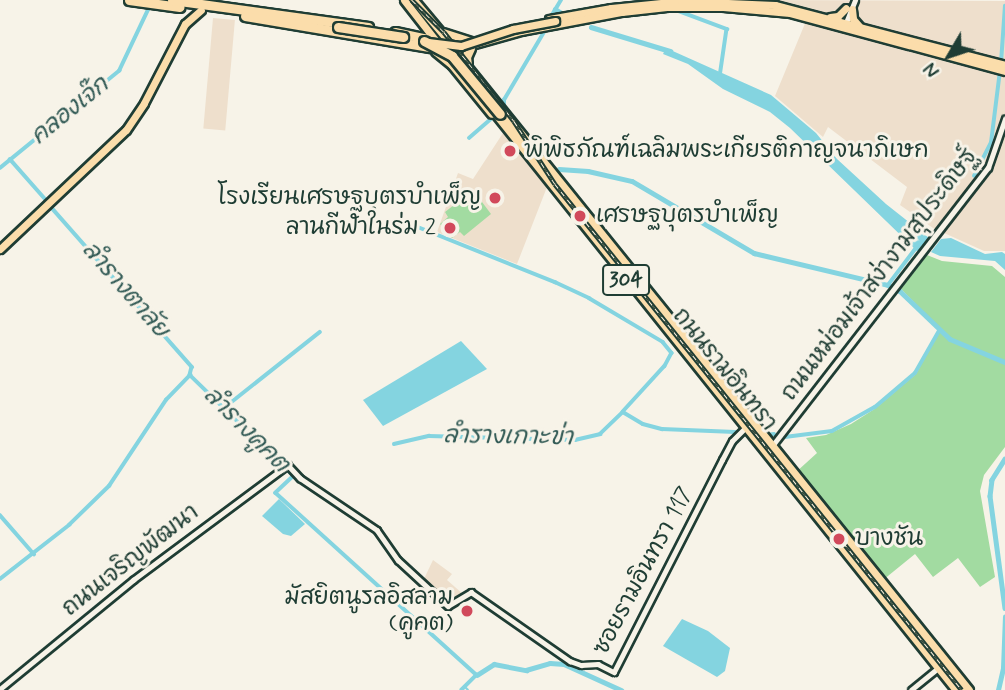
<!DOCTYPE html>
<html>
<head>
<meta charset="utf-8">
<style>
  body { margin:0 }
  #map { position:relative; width:1005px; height:690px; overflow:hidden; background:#f7f3e8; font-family:Mynerve,"Playpen Sans Thai",sans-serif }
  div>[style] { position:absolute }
  .built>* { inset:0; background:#eedfcc; transform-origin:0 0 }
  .green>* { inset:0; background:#a2dba1 }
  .water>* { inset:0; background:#84d4e0 }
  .stream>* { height:2px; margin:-1px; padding:0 1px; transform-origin:1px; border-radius:1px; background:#84d4e0 }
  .canal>* { height:3.5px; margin:-1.75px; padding:0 1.75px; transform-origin:1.75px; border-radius:1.75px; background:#84d4e0 }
  .river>* { height:4.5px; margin:-2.25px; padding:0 2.25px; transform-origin:2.25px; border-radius:2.25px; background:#84d4e0 }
  .roads { filter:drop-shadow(2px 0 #1f3d34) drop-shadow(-2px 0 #1f3d34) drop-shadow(0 2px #1f3d34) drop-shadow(0 -2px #1f3d34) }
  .minor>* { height:4.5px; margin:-2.25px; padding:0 2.25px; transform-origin:2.25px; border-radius:2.25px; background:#f7f3e8 }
  .major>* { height:7px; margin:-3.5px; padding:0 3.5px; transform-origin:3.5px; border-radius:3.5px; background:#fbddab }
  .highway>* { height:9px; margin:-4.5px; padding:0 4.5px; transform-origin:4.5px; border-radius:4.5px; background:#fbddab }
  .rail>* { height:4.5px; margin-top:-2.25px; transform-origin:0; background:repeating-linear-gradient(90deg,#f7f3e8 0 5px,#1f3d34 0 10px); box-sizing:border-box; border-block:2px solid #1f3d34 }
  .bridges { filter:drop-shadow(2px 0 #1f3d34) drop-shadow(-2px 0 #1f3d34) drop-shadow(0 2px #1f3d34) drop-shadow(0 -2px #1f3d34) }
  .major-bridge>* { height:7px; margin:-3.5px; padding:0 3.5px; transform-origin:3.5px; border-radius:3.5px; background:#fbddab }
  .highway-bridge>* { height:9px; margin:-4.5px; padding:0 4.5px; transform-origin:4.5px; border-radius:4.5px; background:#fbddab }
  .dots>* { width:19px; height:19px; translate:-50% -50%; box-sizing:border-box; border:4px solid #f7f3e8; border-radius:50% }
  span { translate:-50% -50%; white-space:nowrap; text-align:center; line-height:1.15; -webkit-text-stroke:6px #f7f3e8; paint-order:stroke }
  .shield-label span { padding:2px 5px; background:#f7f3e8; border:2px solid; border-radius:5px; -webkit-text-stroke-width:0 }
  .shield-label { font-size:21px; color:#1f3d34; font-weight:700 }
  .poi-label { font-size:23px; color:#1f3d34 }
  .left { translate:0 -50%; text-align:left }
  .right { translate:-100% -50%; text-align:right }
  .street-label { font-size:23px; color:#1f3d34 }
  .water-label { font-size:24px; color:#335b56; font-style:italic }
  .north { position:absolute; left:914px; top:21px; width:70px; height:70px; -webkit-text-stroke:5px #f7f3e8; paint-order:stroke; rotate:231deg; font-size:19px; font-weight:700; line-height:28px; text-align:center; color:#1f3d34 }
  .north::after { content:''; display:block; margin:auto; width:24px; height:32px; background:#1f3d34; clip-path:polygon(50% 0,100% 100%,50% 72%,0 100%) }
</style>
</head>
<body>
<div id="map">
  <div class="built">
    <div style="clip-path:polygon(762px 0,1005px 1px,1005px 251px,984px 251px,933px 228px,900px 205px,907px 187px,828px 127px,823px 137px,775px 96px,811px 9px)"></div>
    <div style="left:213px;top:18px;width:22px;height:111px;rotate:5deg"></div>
    <div style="clip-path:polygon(503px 133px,547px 187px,517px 264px,437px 232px,458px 173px,473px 179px)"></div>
    <div style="clip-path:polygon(433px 560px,452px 574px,447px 580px,463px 594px,451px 604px,423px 581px)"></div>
  </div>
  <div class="green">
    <div style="clip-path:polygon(473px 190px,491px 214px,464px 236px,460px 232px,452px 238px,440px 224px,448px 217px,445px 212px)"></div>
    <div style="clip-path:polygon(927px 255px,942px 261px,992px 266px,1005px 277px,1005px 447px,984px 475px,980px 491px,995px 577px,980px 587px,958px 558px,933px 577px,915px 554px,883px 580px,795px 473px,817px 453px,806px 438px,826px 435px,851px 424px,876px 408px,916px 374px,941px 329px,901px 289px)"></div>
  </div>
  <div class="water">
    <div style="clip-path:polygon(666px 48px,771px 95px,816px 133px,837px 159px,886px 204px,929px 238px,918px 252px,790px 128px,770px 112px,723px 89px,688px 64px,663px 54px)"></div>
    <div style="clip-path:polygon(951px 238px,985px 254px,1002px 252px,1005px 254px,1005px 270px,995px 261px,940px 256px,931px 252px,941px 239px)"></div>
    <div style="clip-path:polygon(461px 341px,487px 369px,383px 426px,363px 400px)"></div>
    <div style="clip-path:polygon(279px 499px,305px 524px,291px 536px,283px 534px,262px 516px)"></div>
    <div style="clip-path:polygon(682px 619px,708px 631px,730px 648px,725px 671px,717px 677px,663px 646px)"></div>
  </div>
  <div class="stream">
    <div style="left:465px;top:687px;width:4px;rotate:45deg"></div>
  </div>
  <div class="canal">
    <div style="left:673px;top:9px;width:58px;rotate:20.3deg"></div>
    <div style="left:727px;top:29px;width:49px;rotate:98.3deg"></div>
    <div style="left:549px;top:20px;width:23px;rotate:-59deg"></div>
    <div style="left:1001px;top:63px;width:57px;rotate:-86deg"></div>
    <div style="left:504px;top:107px;width:7px;rotate:-90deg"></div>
    <div style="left:504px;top:100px;width:85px;rotate:-59.5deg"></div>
    <div style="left:469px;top:138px;width:30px;rotate:-41deg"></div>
    <div style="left:10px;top:159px;width:56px;rotate:48.6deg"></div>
    <div style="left:0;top:168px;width:154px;rotate:-39.2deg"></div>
    <div style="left:119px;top:71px;width:68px;rotate:-64.6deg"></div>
    <div style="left:974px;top:176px;width:37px;rotate:-63deg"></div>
    <div style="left:991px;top:143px;width:73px;rotate:-82.9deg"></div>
    <div style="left:52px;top:208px;width:212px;rotate:48.6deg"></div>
    <div style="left:192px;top:367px;width:8px;rotate:104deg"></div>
    <div style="left:418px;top:227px;width:148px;rotate:21.9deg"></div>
    <div style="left:555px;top:282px;width:38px;rotate:25deg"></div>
    <div style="left:589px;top:298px;width:86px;rotate:30.7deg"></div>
    <div style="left:663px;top:342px;width:14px;rotate:51deg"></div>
    <div style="left:672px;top:353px;width:15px;rotate:118deg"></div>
    <div style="left:665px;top:366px;width:62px;rotate:132.4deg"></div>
    <div style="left:888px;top:285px;width:46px;rotate:-52.9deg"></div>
    <div style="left:224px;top:408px;width:122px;rotate:-38.4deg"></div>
    <div style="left:766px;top:435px;width:8px;rotate:-7deg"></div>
    <div style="left:785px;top:437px;width:47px;rotate:-7.3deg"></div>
    <div style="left:832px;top:431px;width:49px;rotate:-29.2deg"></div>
    <div style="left:875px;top:407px;width:52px;rotate:-40.4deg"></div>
    <div style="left:915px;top:373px;width:48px;rotate:-60.3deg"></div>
    <div style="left:394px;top:444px;width:36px;rotate:-13deg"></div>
    <div style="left:429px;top:436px;width:146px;rotate:1.6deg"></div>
    <div style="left:575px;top:440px;width:26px;rotate:-13deg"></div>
    <div style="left:600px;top:434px;width:32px;rotate:-44deg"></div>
    <div style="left:623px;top:412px;width:23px;rotate:31deg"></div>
    <div style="left:643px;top:424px;width:20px;rotate:15deg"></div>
    <div style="left:662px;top:429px;width:73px;rotate:2.4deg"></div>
    <div style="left:0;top:515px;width:52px;rotate:48.9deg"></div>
    <div style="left:0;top:579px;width:88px;rotate:-38deg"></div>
    <div style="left:69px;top:525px;width:56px;rotate:-44.3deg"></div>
    <div style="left:109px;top:486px;width:103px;rotate:-56.5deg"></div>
    <div style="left:166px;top:400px;width:35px;rotate:-46deg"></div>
    <div style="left:190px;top:375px;width:145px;rotate:44.2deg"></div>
    <div style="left:294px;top:476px;width:25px;rotate:137deg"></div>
    <div style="left:276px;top:493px;width:271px;rotate:42.2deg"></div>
    <div style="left:477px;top:675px;width:21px;rotate:135deg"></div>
  </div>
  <div class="river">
    <div style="left:555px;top:9px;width:6px;rotate:31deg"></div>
    <div style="left:591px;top:27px;width:83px;rotate:16.9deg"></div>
    <div style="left:559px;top:169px;width:29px;rotate:4deg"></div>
    <div style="left:588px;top:171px;width:45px;rotate:12.8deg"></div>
    <div style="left:632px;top:181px;width:142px;rotate:30.5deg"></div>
    <div style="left:754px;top:253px;width:138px;rotate:13.4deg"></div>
    <div style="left:888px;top:285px;width:13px;rotate:27deg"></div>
    <div style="left:900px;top:291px;width:69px;rotate:43.8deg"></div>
    <div style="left:950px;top:339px;width:60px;rotate:22.7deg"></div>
    <div style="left:1005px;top:459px;width:25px;rotate:122deg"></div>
    <div style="left:992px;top:480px;width:16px;rotate:97deg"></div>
    <div style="left:990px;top:496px;width:113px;rotate:82.4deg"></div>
    <div style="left:477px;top:675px;width:20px;rotate:-33deg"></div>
    <div style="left:494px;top:664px;width:33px;rotate:11deg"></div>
    <div style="left:526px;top:670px;width:25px;rotate:-16deg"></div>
    <div style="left:550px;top:663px;width:14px;rotate:4deg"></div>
    <div style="left:564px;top:664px;width:63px;rotate:24.5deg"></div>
    <div style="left:998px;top:690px;width:23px;rotate:-77deg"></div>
    <div style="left:1003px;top:668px;width:51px;rotate:-87.8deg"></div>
  </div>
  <div class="roads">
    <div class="minor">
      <div style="left:845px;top:25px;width:27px;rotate:-68deg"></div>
      <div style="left:772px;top:446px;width:352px;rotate:-52.2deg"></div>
      <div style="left:988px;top:168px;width:52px;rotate:-70.9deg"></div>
      <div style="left:0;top:689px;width:172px;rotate:-39.3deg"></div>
      <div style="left:133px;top:580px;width:193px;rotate:-36.6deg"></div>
      <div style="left:288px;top:465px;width:18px;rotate:47deg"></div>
      <div style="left:300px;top:478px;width:93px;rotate:34deg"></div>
      <div style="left:377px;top:530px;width:37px;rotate:55deg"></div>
      <div style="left:398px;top:560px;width:68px;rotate:42.6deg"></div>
      <div style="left:448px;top:606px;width:27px;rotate:-31deg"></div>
      <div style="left:471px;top:592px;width:121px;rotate:34.9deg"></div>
      <div style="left:570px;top:661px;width:12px;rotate:20deg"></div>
      <div style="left:581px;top:665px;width:17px;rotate:-3deg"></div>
      <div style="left:598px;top:664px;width:18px;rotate:27deg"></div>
      <div style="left:614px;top:672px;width:238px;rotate:-63deg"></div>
      <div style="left:722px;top:460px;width:21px;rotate:-62deg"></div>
      <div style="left:732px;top:441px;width:20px;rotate:-45deg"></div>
      <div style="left:911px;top:690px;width:36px;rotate:-39deg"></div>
    </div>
    <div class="major">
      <div style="left:404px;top:0;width:52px;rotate:52deg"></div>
      <div style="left:414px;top:0;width:56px;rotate:50.1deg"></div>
      <div style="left:852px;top:9px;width:10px;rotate:84deg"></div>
      <div style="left:853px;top:19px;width:9px;rotate:49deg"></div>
      <div style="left:830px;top:17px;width:8px;rotate:-7deg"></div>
      <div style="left:838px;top:16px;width:11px;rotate:-45deg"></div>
      <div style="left:549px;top:19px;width:63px;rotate:-10.1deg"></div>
      <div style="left:611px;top:8px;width:70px;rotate:-5.7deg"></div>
      <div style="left:681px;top:1px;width:94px;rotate:2.4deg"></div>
      <div style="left:775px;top:5px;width:238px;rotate:14.6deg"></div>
      <div style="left:443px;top:32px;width:28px;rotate:18deg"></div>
      <div style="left:454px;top:50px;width:70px;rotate:-15.8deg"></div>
      <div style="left:521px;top:31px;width:103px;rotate:-10.7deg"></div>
      <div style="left:622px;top:12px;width:45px;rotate:-6.3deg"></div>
      <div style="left:667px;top:7px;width:56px"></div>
      <div style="left:723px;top:7px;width:67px;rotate:5.1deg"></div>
      <div style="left:790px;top:13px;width:223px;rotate:15.1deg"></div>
      <div style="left:0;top:249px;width:173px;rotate:-43.4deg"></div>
      <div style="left:126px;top:130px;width:32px;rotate:-56deg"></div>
      <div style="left:144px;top:103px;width:89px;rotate:-62.6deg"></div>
      <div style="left:185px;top:24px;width:21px;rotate:-41deg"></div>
    </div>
    <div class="highway">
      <div style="left:129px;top:0;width:51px;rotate:7.8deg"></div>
      <div style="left:172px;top:0;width:198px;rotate:7.8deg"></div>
      <div style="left:245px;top:16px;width:193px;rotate:9.6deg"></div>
      <div style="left:395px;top:32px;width:39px;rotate:12deg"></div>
      <div style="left:447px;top:43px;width:831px;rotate:51.16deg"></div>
      <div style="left:436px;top:51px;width:21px;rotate:39deg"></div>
      <div style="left:452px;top:64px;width:63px;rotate:50.8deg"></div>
      <div style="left:467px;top:65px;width:8px;rotate:-97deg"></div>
      <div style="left:466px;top:57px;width:10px;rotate:-66deg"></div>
      <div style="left:491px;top:107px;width:746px;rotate:51.36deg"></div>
    </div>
  </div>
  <div class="rail">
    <div style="left:412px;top:0;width:45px;rotate:45deg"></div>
    <div style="left:444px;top:32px;width:113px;rotate:51.8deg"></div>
    <div style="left:514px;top:121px;width:75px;rotate:56.9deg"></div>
    <div style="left:555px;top:184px;width:649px;rotate:51.19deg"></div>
  </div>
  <div class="bridges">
    <div class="major-bridge">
      <div style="left:428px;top:42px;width:33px;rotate:7deg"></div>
      <div style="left:461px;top:46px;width:55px;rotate:-18.1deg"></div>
      <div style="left:513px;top:29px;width:43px;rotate:-10.8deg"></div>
    </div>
    <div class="highway-bridge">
      <div style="left:338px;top:27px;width:66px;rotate:8.7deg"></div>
      <div style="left:424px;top:41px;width:32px;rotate:28deg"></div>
      <div style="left:452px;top:56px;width:75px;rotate:50.4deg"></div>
    </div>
  </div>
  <div class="dots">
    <div style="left:510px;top:151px;background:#d1495b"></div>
    <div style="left:495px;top:198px;background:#d1495b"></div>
    <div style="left:580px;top:216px;background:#d1495b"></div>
    <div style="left:450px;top:228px;background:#d1495b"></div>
    <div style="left:839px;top:539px;background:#d1495b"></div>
    <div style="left:467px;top:611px;background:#d1495b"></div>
  </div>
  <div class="shield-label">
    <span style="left:626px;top:280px">304</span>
  </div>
  <div class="poi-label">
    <span class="left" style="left:524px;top:151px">พิพิธภัณฑ์เฉลิมพระเกียรติกาญจนาภิเษก</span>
    <span class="right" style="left:481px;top:198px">โรงเรียนเศรษฐบุตรบำเพ็ญ</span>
    <span class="left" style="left:596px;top:216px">เศรษฐบุตรบำเพ็ญ</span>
    <span class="right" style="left:436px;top:228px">ลานกีฬาในร่ม 2</span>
    <span class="left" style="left:855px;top:539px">บางชัน</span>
    <span class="right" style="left:453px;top:611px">มัสยิตนูรลอิสลาม<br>(คูคต)</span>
  </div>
  <div class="street-label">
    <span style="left:880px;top:275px;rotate:-53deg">ถนนหม่อมเจ้าสง่างามสุประดิษฐ์</span>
    <span style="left:724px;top:370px;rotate:51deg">ถนนรามอินทรา</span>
    <span style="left:131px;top:561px;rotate:-38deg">ถนนเจริญพัฒนา</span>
    <span style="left:644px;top:571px;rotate:-62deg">ซอยรามอินทรา 117</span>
  </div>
  <div class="water-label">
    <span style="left:70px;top:111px;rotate:-39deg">คลองเจ๊ก</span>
    <span style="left:125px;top:290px;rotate:49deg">ลำรางตาลัย</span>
    <span style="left:246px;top:430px;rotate:45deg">ลำรางคูคต</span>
    <span style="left:508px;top:437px;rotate:1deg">ลำรางเกาะข่า</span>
  </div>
  <div class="north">N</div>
</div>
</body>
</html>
